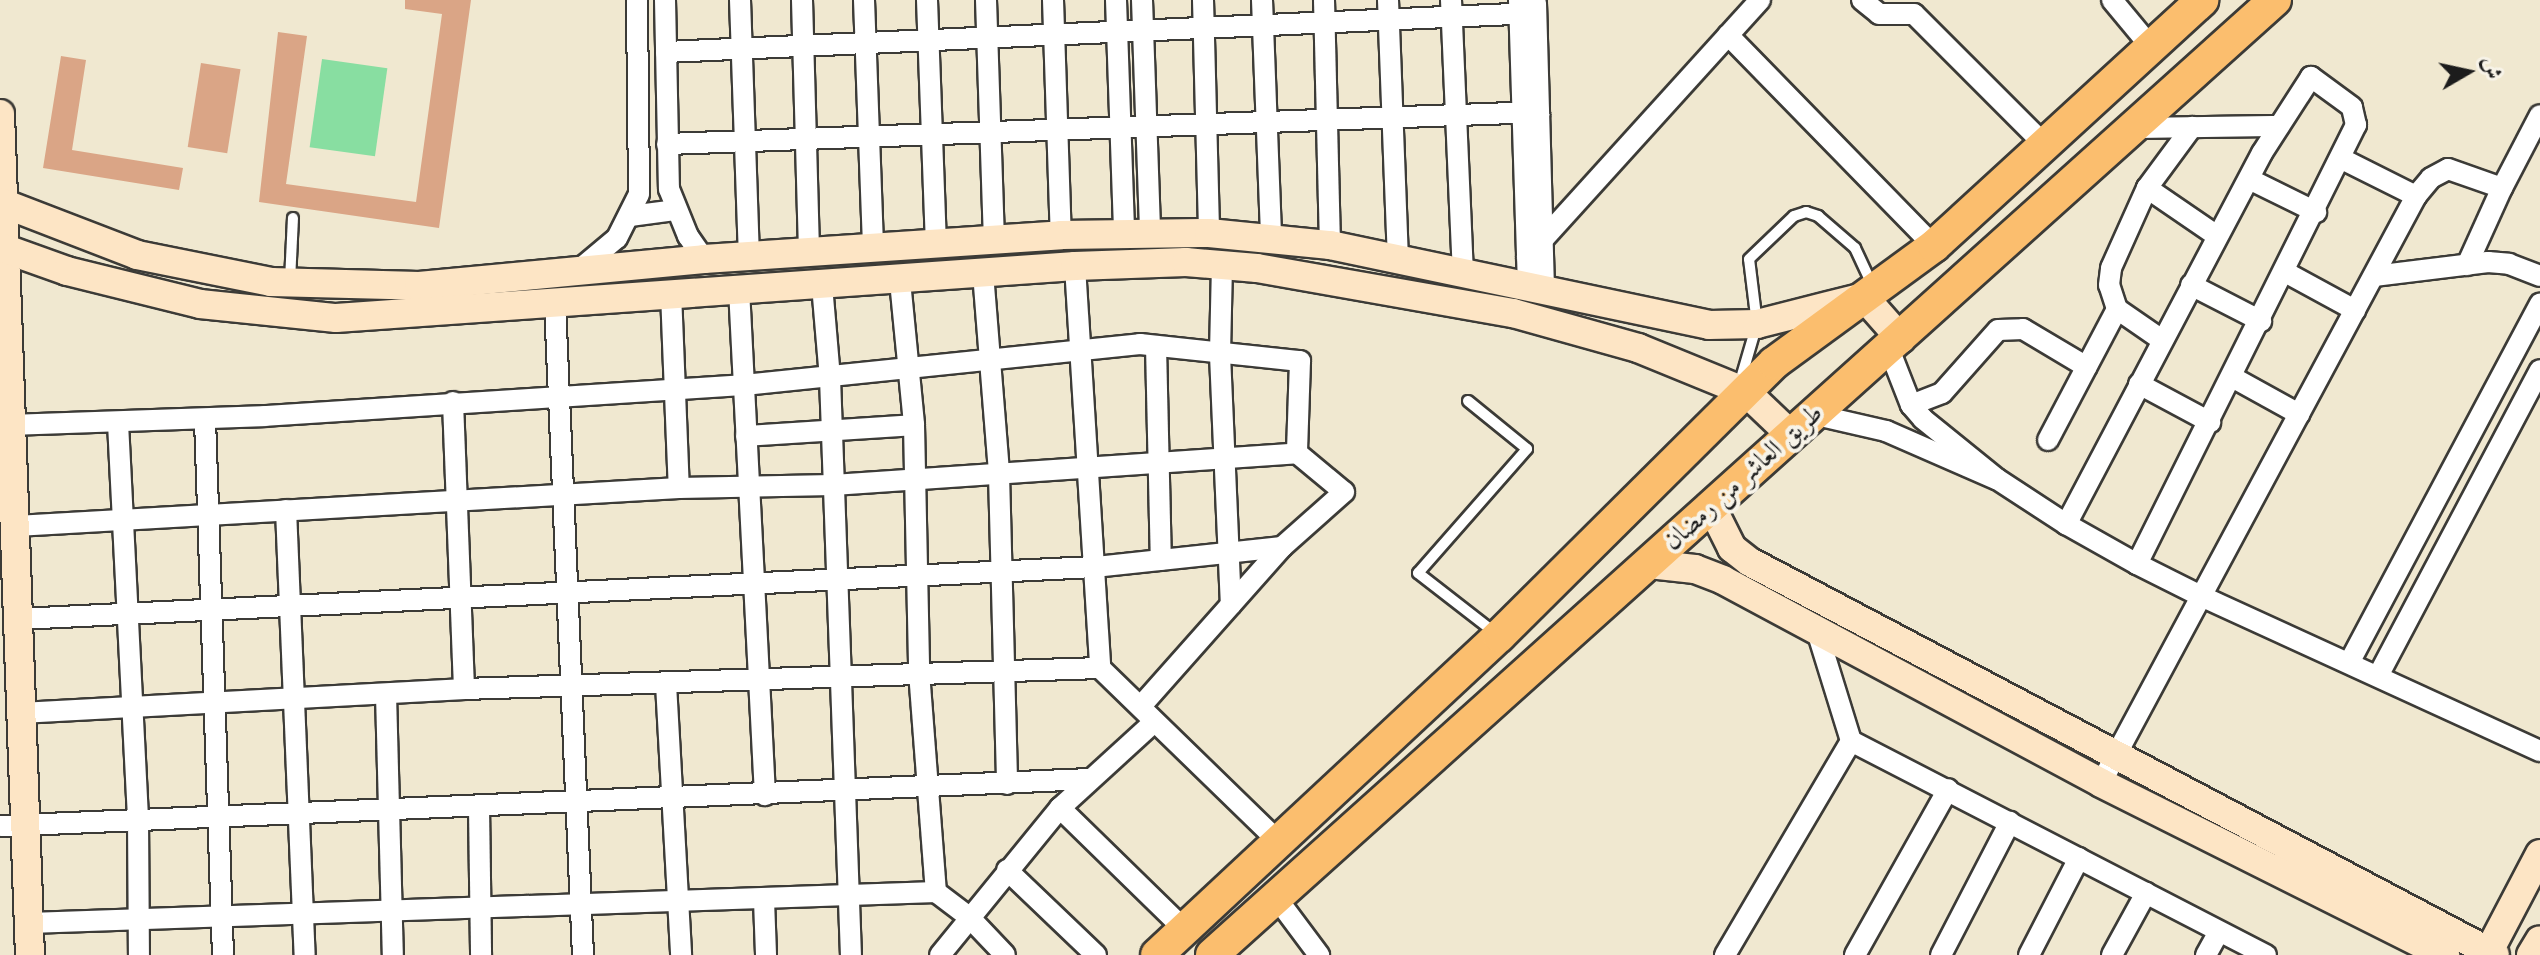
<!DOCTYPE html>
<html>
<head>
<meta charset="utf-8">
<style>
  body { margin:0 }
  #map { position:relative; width:2540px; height:955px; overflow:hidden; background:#f0e8d0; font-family:Cardo,Amiri,serif }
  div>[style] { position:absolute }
  .green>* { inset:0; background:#88dea1; transform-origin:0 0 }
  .building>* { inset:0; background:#daa586; transform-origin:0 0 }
  .roads { filter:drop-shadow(2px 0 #3c3b37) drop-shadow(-2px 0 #3c3b37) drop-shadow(0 2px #3c3b37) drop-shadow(0 -2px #3c3b37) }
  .lane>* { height:10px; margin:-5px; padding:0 5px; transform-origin:5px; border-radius:5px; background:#fff }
  .street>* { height:20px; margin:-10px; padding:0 10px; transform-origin:10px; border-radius:10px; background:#fff }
  .secondary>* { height:28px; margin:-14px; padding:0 14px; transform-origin:14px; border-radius:14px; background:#fde5c5 }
  .primary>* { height:32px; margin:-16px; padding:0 16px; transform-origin:16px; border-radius:16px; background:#fbbe6e }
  span { translate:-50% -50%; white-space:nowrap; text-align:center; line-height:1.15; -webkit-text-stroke:8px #f7f3e8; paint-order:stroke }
  .street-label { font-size:26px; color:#1c1c1c }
  .north { position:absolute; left:2428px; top:32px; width:80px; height:80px; -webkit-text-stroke:6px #f7f3e8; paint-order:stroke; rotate:81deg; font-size:22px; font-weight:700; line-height:32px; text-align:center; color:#1c1c1c }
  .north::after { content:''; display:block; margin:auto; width:28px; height:36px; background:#1c1c1c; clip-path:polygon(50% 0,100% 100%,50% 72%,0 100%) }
</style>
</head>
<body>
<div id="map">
  <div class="green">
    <div style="left:322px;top:59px;width:66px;height:89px;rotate:8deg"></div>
  </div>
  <div class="building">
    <div style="clip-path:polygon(405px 0,471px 0,439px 228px,259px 202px,278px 32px,307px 36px,286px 184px,416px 202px,442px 14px,405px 9px)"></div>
    <div style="clip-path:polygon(61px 56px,86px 60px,72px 150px,183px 168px,179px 190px,43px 168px)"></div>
    <div style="left:201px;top:63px;width:40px;height:85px;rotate:9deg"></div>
  </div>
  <div class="roads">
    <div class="lane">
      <div style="left:290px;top:281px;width:63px;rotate:-87.3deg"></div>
      <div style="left:1740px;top:382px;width:60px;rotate:-73.7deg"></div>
      <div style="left:1757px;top:324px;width:65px;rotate:-97deg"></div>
      <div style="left:1749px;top:259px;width:62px;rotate:-43.7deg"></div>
      <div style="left:1794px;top:216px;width:13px;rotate:-18deg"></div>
      <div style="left:1806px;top:212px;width:13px;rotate:18deg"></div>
      <div style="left:1818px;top:216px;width:49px;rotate:40.9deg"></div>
      <div style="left:1855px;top:248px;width:40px;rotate:65deg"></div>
      <div style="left:1468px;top:401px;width:76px;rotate:39.1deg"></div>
      <div style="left:1527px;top:449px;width:165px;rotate:131.3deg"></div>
      <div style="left:1418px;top:573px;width:96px;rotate:37.8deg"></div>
    </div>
    <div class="street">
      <div style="left:665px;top:0;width:189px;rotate:88.8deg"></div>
      <div style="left:669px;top:189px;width:51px;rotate:68deg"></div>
      <div style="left:688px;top:236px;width:28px;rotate:55deg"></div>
      <div style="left:740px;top:0;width:256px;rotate:88deg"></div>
      <div style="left:802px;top:0;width:252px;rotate:88.4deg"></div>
      <div style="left:864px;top:0;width:247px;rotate:87.9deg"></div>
      <div style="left:927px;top:0;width:243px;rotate:87.9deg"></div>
      <div style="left:986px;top:0;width:240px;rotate:88.1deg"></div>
      <div style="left:1053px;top:0;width:235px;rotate:88.1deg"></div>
      <div style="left:1116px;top:0;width:233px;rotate:88deg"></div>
      <div style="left:1142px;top:0;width:231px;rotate:88deg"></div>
      <div style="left:1203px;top:0;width:233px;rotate:88.5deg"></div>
      <div style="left:1262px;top:0;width:237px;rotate:87.8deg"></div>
      <div style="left:1324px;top:0;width:245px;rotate:88.6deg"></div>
      <div style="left:1388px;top:0;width:257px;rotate:87.8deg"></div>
      <div style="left:1451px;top:0;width:272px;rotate:87.5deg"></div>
      <div style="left:1519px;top:0;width:287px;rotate:88.2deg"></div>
      <div style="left:1862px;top:0;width:22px;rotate:39deg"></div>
      <div style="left:1879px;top:14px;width:35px"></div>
      <div style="left:1914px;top:14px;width:185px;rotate:45deg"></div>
      <div style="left:2112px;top:0;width:61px;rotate:50.3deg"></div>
      <div style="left:1536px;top:3px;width:288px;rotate:88.4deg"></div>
      <div style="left:1728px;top:35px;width:295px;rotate:45.7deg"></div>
      <div style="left:666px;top:52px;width:871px;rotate:-2.57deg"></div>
      <div style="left:2130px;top:128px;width:149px;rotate:-0.8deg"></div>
      <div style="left:667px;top:144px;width:873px;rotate:-2.1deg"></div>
      <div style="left:2342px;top:159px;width:83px;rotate:26.6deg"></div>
      <div style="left:2249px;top:179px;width:75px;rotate:26.2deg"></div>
      <div style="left:2147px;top:188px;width:85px;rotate:34.4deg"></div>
      <div style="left:630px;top:216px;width:45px;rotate:-7.6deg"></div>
      <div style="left:1527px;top:257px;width:347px;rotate:-47.8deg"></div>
      <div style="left:1222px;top:265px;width:90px;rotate:91.3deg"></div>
      <div style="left:1220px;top:355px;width:250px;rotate:87.5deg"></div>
      <div style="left:2467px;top:265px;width:85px;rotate:-65.6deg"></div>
      <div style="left:1075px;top:266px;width:403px;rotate:86.4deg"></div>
      <div style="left:1100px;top:668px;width:247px;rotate:44.2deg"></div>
      <div style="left:580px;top:269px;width:48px;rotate:-40deg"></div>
      <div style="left:617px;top:238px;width:49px;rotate:-63.4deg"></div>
      <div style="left:639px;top:194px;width:194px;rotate:-90.6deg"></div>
      <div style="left:2285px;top:272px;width:80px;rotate:28.5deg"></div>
      <div style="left:983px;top:273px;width:202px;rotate:85.4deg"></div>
      <div style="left:999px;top:474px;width:310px;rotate:88.5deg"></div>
      <div style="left:2374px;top:276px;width:115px;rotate:-7deg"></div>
      <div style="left:2488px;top:262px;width:21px;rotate:5deg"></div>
      <div style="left:2509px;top:264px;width:33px;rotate:21deg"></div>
      <div style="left:900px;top:281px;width:145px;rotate:84.4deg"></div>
      <div style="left:914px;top:425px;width:247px;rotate:88.8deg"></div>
      <div style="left:919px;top:672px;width:221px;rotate:85.6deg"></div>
      <div style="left:822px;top:285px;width:93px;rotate:85.1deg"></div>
      <div style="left:830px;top:378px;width:577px;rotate:87.92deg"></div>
      <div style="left:2191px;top:285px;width:79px;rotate:27.2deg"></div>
      <div style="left:739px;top:289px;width:507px;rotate:87.06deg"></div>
      <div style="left:671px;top:293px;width:195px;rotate:87.7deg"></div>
      <div style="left:555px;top:304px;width:652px;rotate:87.54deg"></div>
      <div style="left:2162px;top:340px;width:55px;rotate:-145.4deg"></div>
      <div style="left:2117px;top:309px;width:25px;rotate:-108deg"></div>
      <div style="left:2109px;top:285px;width:17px;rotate:-83deg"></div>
      <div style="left:2111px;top:268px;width:88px;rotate:-65.8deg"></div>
      <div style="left:2147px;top:188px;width:76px;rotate:-53.6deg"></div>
      <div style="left:1156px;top:346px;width:214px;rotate:88.7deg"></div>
      <div style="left:1889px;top:349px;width:60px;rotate:68.6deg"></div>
      <div style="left:1911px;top:405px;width:18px;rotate:49deg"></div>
      <div style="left:1923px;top:419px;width:95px;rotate:39deg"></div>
      <div style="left:1997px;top:479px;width:82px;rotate:33.1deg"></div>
      <div style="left:2232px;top:377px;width:77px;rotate:28.9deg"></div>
      <div style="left:2139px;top:384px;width:81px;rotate:28.2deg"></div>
      <div style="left:453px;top:402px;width:287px;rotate:87.8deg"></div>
      <div style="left:1911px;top:405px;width:33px;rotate:-21deg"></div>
      <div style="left:1942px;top:393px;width:84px;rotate:-48.4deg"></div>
      <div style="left:1998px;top:330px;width:25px;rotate:-2deg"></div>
      <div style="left:2023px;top:329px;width:74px;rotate:30.7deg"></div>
      <div style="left:1812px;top:414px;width:76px;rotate:12.9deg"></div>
      <div style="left:1886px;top:431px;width:120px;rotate:23.6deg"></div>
      <div style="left:205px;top:419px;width:536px;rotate:88.08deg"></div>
      <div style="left:118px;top:423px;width:397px;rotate:87.1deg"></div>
      <div style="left:138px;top:819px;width:136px;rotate:89.6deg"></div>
      <div style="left:12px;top:425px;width:253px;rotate:-2deg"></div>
      <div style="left:265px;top:416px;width:480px;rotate:-3.7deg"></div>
      <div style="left:744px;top:385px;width:398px;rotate:-5.9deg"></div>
      <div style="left:1140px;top:344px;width:161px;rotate:6.1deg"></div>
      <div style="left:1300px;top:361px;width:92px;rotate:91.9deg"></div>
      <div style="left:746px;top:436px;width:168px;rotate:-3.7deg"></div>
      <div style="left:2048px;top:440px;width:148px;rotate:-62.2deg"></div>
      <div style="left:286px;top:510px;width:445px;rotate:87.6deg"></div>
      <div style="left:16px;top:526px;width:664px;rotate:-3.28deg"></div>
      <div style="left:679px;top:488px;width:154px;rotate:-1.1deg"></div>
      <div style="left:833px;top:485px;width:465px;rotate:-3.9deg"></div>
      <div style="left:1297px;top:453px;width:61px;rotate:39.7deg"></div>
      <div style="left:1344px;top:492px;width:83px;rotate:138.4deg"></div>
      <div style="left:1282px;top:547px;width:189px;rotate:173.9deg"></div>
      <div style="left:1094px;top:567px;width:1076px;rotate:177.23deg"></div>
      <div style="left:2137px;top:564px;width:491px;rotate:-63.5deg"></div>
      <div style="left:2356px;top:125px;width:18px;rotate:-103deg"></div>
      <div style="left:2352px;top:107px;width:51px;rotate:-143.8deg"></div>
      <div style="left:2311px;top:77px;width:90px;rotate:122.8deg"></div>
      <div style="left:2262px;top:153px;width:420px;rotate:117.8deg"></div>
      <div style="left:2066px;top:524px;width:81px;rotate:29.4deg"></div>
      <div style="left:2137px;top:564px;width:72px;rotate:26.6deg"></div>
      <div style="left:2201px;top:596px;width:373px;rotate:24.6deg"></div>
      <div style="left:1817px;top:631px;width:115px;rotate:72.8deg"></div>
      <div style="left:2349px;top:663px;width:407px;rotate:-62deg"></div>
      <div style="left:2378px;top:676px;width:346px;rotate:-62.1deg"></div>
      <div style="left:666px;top:684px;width:271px;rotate:86.8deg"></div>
      <div style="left:386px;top:694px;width:261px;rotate:88.5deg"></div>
      <div style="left:1141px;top:706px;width:213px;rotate:-48.4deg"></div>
      <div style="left:21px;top:713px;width:444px;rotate:-3.1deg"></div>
      <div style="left:464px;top:689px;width:636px;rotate:-1.89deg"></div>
      <div style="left:2101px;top:783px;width:666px;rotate:-61.78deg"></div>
      <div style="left:2416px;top:196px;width:23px;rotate:-50deg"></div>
      <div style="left:2431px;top:178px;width:19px;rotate:-28deg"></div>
      <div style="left:2448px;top:169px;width:57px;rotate:19.4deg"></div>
      <div style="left:2502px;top:188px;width:82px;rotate:-62.5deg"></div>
      <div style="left:479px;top:807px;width:148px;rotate:89.2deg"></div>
      <div style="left:1060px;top:808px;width:175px;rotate:44.3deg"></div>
      <div style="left:0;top:826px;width:1090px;rotate:-2.47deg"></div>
      <div style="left:1007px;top:870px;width:123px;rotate:43.7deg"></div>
      <div style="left:1275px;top:896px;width:74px;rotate:53.3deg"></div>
      <div style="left:764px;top:900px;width:55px;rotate:87.9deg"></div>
      <div style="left:29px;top:923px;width:908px;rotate:-1.96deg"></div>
      <div style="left:936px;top:892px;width:41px;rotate:37.1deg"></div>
      <div style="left:969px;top:917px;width:52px;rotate:46.5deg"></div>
      <div style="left:940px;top:955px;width:190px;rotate:-50.8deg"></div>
      <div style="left:1060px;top:808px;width:125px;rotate:-42.4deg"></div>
      <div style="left:1725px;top:955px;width:248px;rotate:-59.5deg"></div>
      <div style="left:1851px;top:741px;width:467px;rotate:27.3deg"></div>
      <div style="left:1855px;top:955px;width:190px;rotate:-60.7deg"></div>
      <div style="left:1941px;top:955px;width:150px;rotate:-62.6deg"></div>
      <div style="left:2029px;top:955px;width:109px;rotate:-62.7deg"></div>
      <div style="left:2112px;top:955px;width:71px;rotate:-61.3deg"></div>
      <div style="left:2206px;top:955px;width:26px;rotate:-61deg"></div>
    </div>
    <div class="secondary">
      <div style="left:0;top:114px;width:842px;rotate:87.96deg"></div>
      <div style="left:0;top:202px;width:147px;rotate:21.1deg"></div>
      <div style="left:137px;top:255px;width:137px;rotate:11.4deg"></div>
      <div style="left:271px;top:282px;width:148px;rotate:1.5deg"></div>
      <div style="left:419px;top:286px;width:286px;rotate:-5.4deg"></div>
      <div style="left:704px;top:259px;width:358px;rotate:-3.8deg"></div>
      <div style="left:1061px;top:235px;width:148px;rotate:-0.8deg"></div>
      <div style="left:1209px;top:233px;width:122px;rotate:5.7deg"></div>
      <div style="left:1330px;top:245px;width:387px;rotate:11.9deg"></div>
      <div style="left:1709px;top:325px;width:48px;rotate:-1.2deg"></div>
      <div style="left:1757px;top:324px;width:110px;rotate:-14.2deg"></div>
      <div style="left:1864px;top:297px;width:56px;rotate:48.6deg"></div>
      <div style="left:0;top:247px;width:71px;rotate:19.7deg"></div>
      <div style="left:67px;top:271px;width:137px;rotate:13.9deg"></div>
      <div style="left:200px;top:304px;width:137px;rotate:5.9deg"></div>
      <div style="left:336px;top:318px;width:741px;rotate:-4.03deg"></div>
      <div style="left:1075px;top:266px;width:111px;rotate:-2.1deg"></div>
      <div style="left:1186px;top:262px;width:71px;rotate:4.8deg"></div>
      <div style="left:1257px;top:268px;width:260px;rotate:10deg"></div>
      <div style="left:1513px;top:313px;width:130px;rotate:15.6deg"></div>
      <div style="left:1638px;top:348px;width:117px;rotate:22.2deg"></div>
      <div style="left:1746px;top:392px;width:59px;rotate:43.6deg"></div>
      <div style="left:1711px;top:506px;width:47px;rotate:63.4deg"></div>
      <div style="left:1732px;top:548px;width:23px;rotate:38deg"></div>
      <div style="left:1750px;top:562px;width:842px;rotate:27.81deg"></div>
      <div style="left:1649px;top:564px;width:46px;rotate:6.2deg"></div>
      <div style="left:1695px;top:569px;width:30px;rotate:21deg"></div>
      <div style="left:1723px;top:580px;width:429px;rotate:28.2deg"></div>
      <div style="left:2101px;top:783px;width:385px;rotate:26.6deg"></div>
      <div style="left:2487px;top:955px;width:114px;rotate:-62.3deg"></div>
      <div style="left:2531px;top:955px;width:17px;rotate:-59deg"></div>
    </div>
    <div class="primary">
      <div style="left:1157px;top:955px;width:468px;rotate:-43deg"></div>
      <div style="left:1499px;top:636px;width:387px;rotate:-44.8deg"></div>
      <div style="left:1774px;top:363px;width:198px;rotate:-36.2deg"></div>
      <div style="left:1934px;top:246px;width:364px;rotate:-42.5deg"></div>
      <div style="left:1212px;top:955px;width:1429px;rotate:-41.94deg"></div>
    </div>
  </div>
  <div class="street-label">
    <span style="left:1743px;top:477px;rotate:-42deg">طريق العاشر من رمضان</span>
  </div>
  <div class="north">ش</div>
</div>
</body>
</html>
